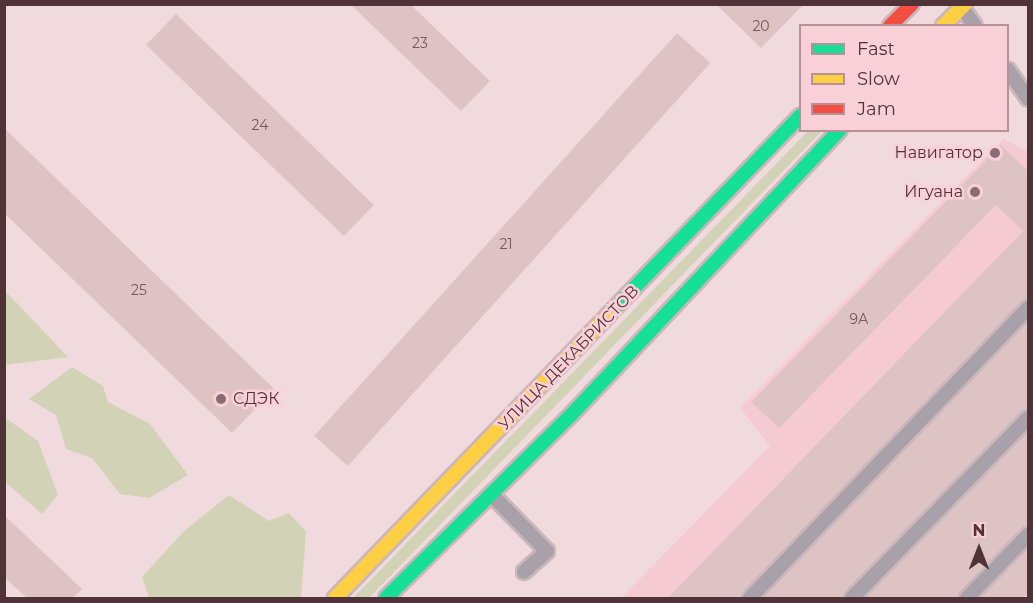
<!DOCTYPE html>
<html>
<head>
<meta charset="utf-8">
<style>
  body { margin:0 }
  #map { position:relative; width:1033px; height:603px; overflow:hidden; background:#f0dade; font-family:Montserrat,sans-serif }
  div>[style] { position:absolute }
  .built>* { inset:0; background:#f6cad3 }
  .green>* { inset:0; background:#d2d3b6 }
  .building>* { inset:0; background:#dec3c4; transform-origin:0 0 }
  .roads { filter:drop-shadow(2px 0 #cbb7ba) drop-shadow(-2px 0 #cbb7ba) drop-shadow(0 2px #cbb7ba) drop-shadow(0 -2px #cbb7ba) }
  .lane>* { height:14px; margin:-7px; padding:0 7px; transform-origin:7px; border-radius:7px; background:#a8a1a9 }
  .fast>* { height:14px; margin:-7px; padding:0 7px; transform-origin:7px; border-radius:7px; background:#16e098 }
  .slow>* { height:14px; margin:-7px; padding:0 7px; transform-origin:7px; border-radius:7px; background:#ffcf43 }
  .jam>* { height:14px; margin:-7px; padding:0 7px; transform-origin:7px; border-radius:7px; background:#f24e42 }
  .dots>* { width:16px; height:16px; translate:-50% -50%; box-sizing:border-box; border:3px solid #fad0d8; border-radius:50% }
  span { translate:-50% -50%; white-space:nowrap; text-align:center; line-height:1.15; -webkit-text-stroke:5px #fad0d8; paint-order:stroke }
  .number-label { font-size:14px; color:#74585c }
  .number-label span { -webkit-text-stroke-width:0 }
  .poi-label { font-size:16px; color:#4f3339 }
  .right { translate:-100% -50%; text-align:right }
  .left { translate:0 -50%; text-align:left }
  .street-label { font-size:16px; color:#4f3339 }
  .frame { position:absolute; inset:0; border:6px solid #4f3339; pointer-events:none }
  .legend { position:absolute; left:799px; top:24px; width:210px; height:108px; box-sizing:border-box; background:#fad0d8; border:2px solid #b69198; margin:0; padding:8px 10px; list-style:none; font-size:18px; color:#4f3339 }
  .legend li { display:flex; align-items:center; gap:12px; height:30px }
  .legend b { width:30px; border:2px solid #b69198 }
  .north { position:absolute; left:949px; top:519px; width:60px; height:60px; -webkit-text-stroke:4px #fad0d8; paint-order:stroke; rotate:0deg; font-size:16px; font-weight:700; line-height:24px; text-align:center; color:#4f3339 }
  .north::after { content:''; display:block; margin:auto; width:21px; height:27px; background:#4f3339; clip-path:polygon(50% 0,100% 100%,50% 72%,0 100%) }
</style>
</head>
<body>
<div id="map">
  <div class="built">
    <div style="clip-path:polygon(1003px 139px,1028px 152px,1028px 598px,621px 598px,770px 446px,740px 408px)"></div>
  </div>
  <div class="green">
    <div style="clip-path:polygon(808px 131px,822px 131px,369px 598px,353px 598px)"></div>
    <div style="clip-path:polygon(5px 291px,13px 299px,68px 357px,5px 365px)"></div>
    <div style="clip-path:polygon(72px 367px,103px 386px,108px 402px,150px 424px,188px 475px,149px 498px,120px 494px,92px 458px,66px 449px,56px 415px,29px 399px)"></div>
    <div style="clip-path:polygon(4px 417px,38px 441px,58px 495px,42px 514px,5px 482px)"></div>
    <div style="clip-path:polygon(229px 495px,269px 521px,289px 513px,306px 532px,301px 598px,149px 598px,142px 577px,184px 531px)"></div>
  </div>
  <div class="building">
    <div style="clip-path:polygon(350px 4px,410px 4px,490px 81px,461px 111px)"></div>
    <div style="clip-path:polygon(716px 4px,804px 4px,761px 48px)"></div>
    <div style="left:176px;top:14px;width:275px;height:43px;rotate:44deg"></div>
    <div style="left:677px;top:33px;width:45px;height:542px;rotate:42deg"></div>
    <div style="left:4px;top:128px;width:376px;height:61px;rotate:44deg"></div>
    <div style="clip-path:polygon(1001px 145px,1029px 172px,1029px 299px,741px 598px,668px 598px,1023px 231px,996px 205px,779px 428px,751px 402px)"></div>
    <div style="clip-path:polygon(1029px 320px,1029px 409px,843px 598px,762px 598px)"></div>
    <div style="clip-path:polygon(1029px 430px,1029px 526px,958px 598px,864px 598px)"></div>
    <div style="clip-path:polygon(4px 515px,82px 589px,73px 598px,27px 598px,4px 577px)"></div>
    <div style="clip-path:polygon(1029px 547px,1029px 593px,1023px 598px,979px 598px)"></div>
  </div>
  <div class="roads">
    <div class="lane">
      <div style="left:961px;top:6px;width:24px;rotate:55deg"></div>
      <div style="left:1008px;top:70px;width:35px;rotate:55deg"></div>
      <div style="left:491px;top:494px;width:80px;rotate:45.5deg"></div>
      <div style="left:547px;top:551px;width:31px;rotate:138deg"></div>
      <div style="left:750px;top:598px;width:402px;rotate:-46.2deg"></div>
      <div style="left:852px;top:598px;width:252px;rotate:-45.6deg"></div>
      <div style="left:967px;top:598px;width:88px;rotate:-45.9deg"></div>
    </div>
    <div class="fast">
      <div style="left:608px;top:315px;width:277px;rotate:-46deg"></div>
      <div style="left:386px;top:598px;width:260px;rotate:-44.7deg"></div>
      <div style="left:571px;top:415px;width:392px;rotate:-46.7deg"></div>
    </div>
    <div class="slow">
      <div style="left:943px;top:26px;width:31px;rotate:-45deg"></div>
      <div style="left:335px;top:598px;width:393px;rotate:-46deg"></div>
    </div>
    <div class="jam">
      <div style="left:890px;top:26px;width:31px;rotate:-45deg"></div>
    </div>
  </div>
  <div class="dots">
    <div style="left:995px;top:153px;background:#876d73"></div>
    <div style="left:975px;top:192px;background:#876d73"></div>
    <div style="left:221px;top:399px;background:#876d73"></div>
  </div>
  <div class="number-label">
    <span style="left:761px;top:26px">20</span>
    <span style="left:420px;top:43px">23</span>
    <span style="left:260px;top:125px">24</span>
    <span style="left:506px;top:244px">21</span>
    <span style="left:139px;top:290px">25</span>
    <span style="left:859px;top:319px">9А</span>
  </div>
  <div class="poi-label">
    <span class="right" style="left:983px;top:153px">Навигатор</span>
    <span class="right" style="left:963px;top:192px">Игуана</span>
    <span class="left" style="left:233px;top:399px">СДЭК</span>
  </div>
  <div class="street-label">
    <span style="left:569px;top:358px;rotate:-46deg">УЛИЦА ДЕКАБРИСТОВ</span>
  </div>
  <div class="frame"></div>
  <ul class="legend">
  <li><b style="height:8px;background:#16e098"></b>Fast</li>
  <li><b style="height:8px;background:#ffcf43"></b>Slow</li>
  <li><b style="height:8px;background:#f24e42"></b>Jam</li>
  </ul>
  <div class="north">N</div>
</div>
</body>
</html>
